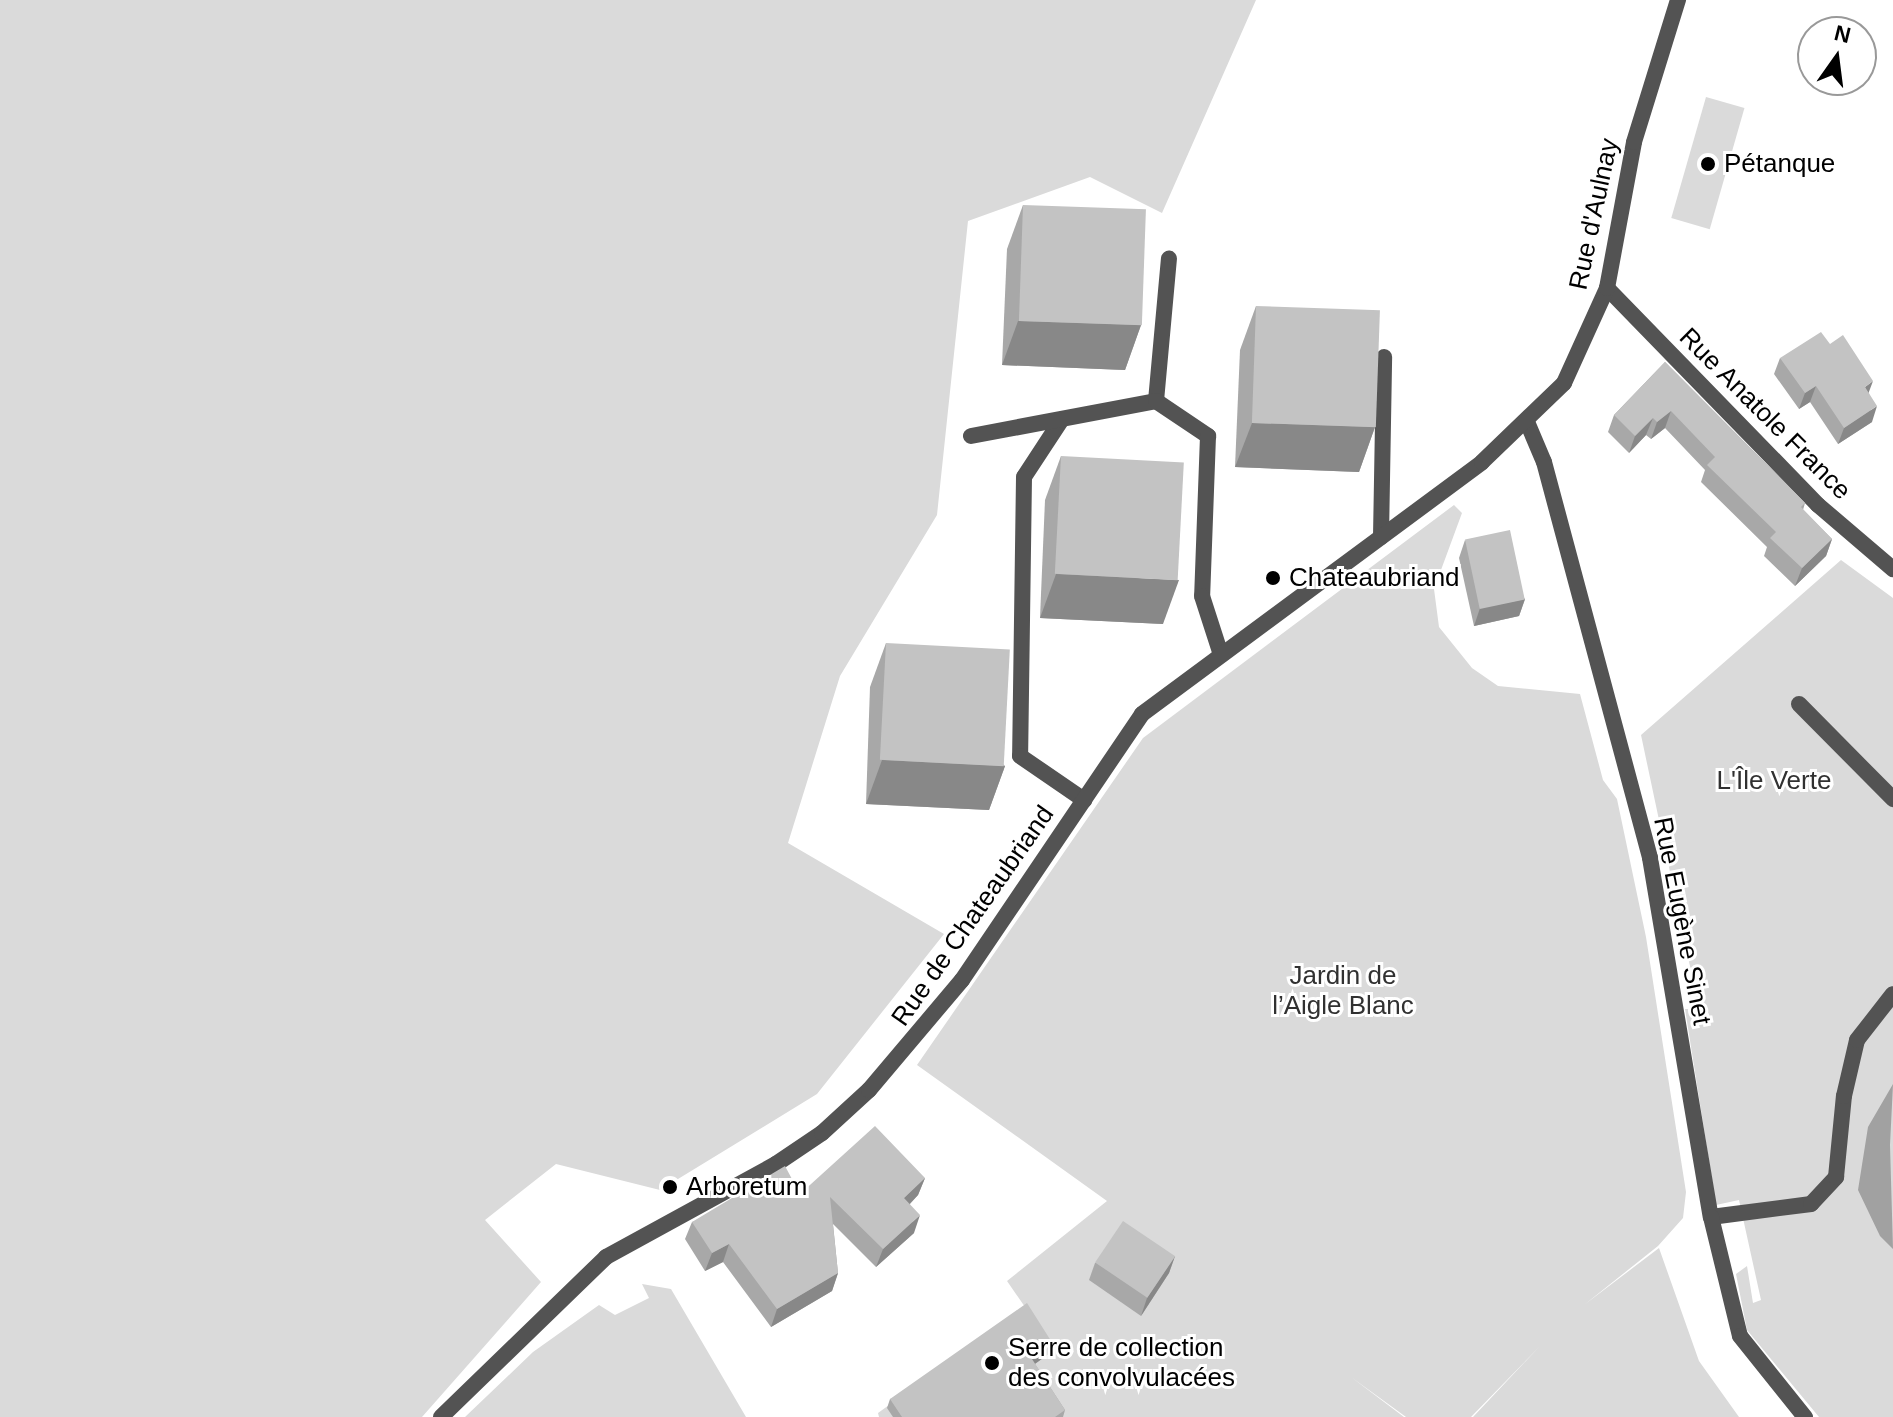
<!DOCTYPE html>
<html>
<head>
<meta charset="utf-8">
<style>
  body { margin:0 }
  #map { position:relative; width:1893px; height:1417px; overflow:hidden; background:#fff; font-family:Helvetica,sans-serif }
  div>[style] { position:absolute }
  .green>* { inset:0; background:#dadada; transform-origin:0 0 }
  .water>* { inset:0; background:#a1a1a1 }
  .lane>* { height:16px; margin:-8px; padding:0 8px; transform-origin:8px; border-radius:8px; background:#535353 }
  .street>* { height:16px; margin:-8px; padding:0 8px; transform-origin:8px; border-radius:8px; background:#535353 }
  .wall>* { inset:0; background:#a8a8a8 }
  .shaded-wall>* { inset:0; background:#888 }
  .building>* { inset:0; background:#c3c3c3; transform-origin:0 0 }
  .dots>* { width:22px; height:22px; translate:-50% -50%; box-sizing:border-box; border:4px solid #fff; border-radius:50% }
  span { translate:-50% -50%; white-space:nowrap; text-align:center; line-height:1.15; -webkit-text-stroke:6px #fff; paint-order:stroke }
  .poi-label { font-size:26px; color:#000 }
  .left { translate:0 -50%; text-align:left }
  .street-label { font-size:26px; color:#000 }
  .park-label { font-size:26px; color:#313131 }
  .north { position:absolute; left:1797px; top:16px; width:80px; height:80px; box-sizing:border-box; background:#fff; border:2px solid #999; border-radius:50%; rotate:14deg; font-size:22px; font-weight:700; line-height:32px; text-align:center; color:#000 }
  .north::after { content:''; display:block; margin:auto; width:28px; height:36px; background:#000; clip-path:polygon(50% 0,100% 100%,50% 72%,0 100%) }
</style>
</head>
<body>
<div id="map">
  <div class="green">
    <div style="clip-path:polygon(0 0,1256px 0,1162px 213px,1090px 177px,968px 221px,937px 515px,840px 676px,788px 843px,944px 934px,817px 1094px,660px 1190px,556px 1164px,485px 1220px,541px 1282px,422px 1417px,0 1417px)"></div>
    <div style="left:1706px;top:97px;width:40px;height:126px;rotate:16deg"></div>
    <div style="clip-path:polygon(1454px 505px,1462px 513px,1434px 589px,1439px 627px,1472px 668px,1498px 686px,1580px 694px,1603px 780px,1617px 799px,1646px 937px,1686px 1192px,1683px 1218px,1658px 1246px,1584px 1305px,1659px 1248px,1699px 1361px,1739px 1417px,1473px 1417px,1540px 1346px,1471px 1417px,1406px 1417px,1351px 1377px,1404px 1417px,879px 1417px,878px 1413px,1025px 1307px,1007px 1281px,1107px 1201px,917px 1065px,1143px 738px)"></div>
    <div style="clip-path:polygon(1841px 560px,1893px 598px,1893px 1417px,1819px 1417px,1747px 1330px,1736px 1274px,1747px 1266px,1753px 1303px,1761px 1300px,1739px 1200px,1716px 1205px,1685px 1009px,1699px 1009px,1641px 735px)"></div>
    <div style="clip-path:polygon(642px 1284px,671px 1289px,746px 1417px,465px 1417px,533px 1352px,599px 1305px,615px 1315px,649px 1298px)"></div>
  </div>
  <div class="water">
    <div style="clip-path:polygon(1893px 1084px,1890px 1145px,1893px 1249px,1880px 1236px,1858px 1190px,1868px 1127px)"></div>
  </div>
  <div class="lane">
    <div style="left:1156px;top:401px;width:143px;rotate:-84.8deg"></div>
    <div style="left:1062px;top:419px;width:69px;rotate:123.2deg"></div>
    <div style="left:1024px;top:477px;width:279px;rotate:90.8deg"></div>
    <div style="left:1020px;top:756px;width:78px;rotate:34.5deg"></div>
    <div style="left:971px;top:436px;width:188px;rotate:-10.7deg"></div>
    <div style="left:1156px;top:401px;width:63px;rotate:33.9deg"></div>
    <div style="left:1208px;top:436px;width:160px;rotate:92.1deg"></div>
    <div style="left:1202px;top:596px;width:62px;rotate:72.1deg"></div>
    <div style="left:1381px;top:537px;width:180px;rotate:-89deg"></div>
    <div style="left:1799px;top:704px;width:134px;rotate:45.3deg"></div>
    <div style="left:1711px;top:1217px;width:101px;rotate:-7.4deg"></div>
    <div style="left:1811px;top:1204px;width:37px;rotate:-47deg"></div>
    <div style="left:1836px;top:1177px;width:81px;rotate:-84.4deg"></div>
    <div style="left:1844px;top:1096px;width:57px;rotate:-76.9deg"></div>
    <div style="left:1857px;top:1040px;width:58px;rotate:-52deg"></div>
  </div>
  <div class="street">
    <div style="left:1607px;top:288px;width:303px;rotate:45.8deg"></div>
    <div style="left:1818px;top:505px;width:99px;rotate:40.5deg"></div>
    <div style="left:1527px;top:422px;width:43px;rotate:67deg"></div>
    <div style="left:1544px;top:462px;width:410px;rotate:75deg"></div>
    <div style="left:1650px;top:858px;width:364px;rotate:80.4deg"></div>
    <div style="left:1711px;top:1217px;width:122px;rotate:76.3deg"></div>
    <div style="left:1740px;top:1336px;width:104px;rotate:51.3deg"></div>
    <div style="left:441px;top:1417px;width:230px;rotate:-44.1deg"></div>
    <div style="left:606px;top:1257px;width:194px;rotate:-28.7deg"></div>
    <div style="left:776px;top:1164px;width:55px;rotate:-34deg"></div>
    <div style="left:822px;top:1133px;width:64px;rotate:-42.5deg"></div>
    <div style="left:869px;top:1090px;width:144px;rotate:-49.8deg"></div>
    <div style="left:962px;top:980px;width:321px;rotate:-55.9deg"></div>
    <div style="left:1142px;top:714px;width:423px;rotate:-36.5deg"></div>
    <div style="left:1482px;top:462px;width:114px;rotate:-43.9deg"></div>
    <div style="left:1564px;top:383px;width:104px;rotate:-65.6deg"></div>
    <div style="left:1607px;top:288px;width:148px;rotate:-79.5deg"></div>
    <div style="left:1634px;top:142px;width:149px;rotate:-72.8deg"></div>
  </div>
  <div class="wall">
    <div style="clip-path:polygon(1023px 205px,1141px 325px,1125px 370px,1002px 365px,1007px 249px)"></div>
    <div style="clip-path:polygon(1256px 306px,1375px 427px,1359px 472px,1235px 467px,1240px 350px)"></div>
    <div style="clip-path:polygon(1780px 358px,1869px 393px,1872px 422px,1838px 444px,1810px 402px,1799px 409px,1774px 374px)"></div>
    <div style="clip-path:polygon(1665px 362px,1805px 503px,1803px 510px,1832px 539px,1826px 556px,1795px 586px,1764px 556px,1767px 547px,1701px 482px,1705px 470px,1665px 428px,1651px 439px,1646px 435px,1629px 453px,1608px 432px,1614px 415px)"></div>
    <div style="clip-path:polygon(1061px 456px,1163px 624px,1040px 618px,1045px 500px)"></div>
    <div style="clip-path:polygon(1465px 540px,1525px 599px,1519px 616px,1474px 626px,1459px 558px)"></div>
    <div style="clip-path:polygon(886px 643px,1005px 766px,989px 810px,866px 804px,870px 687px)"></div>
    <div style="clip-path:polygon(925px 1178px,918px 1195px,910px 1204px,914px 1233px,876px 1267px,833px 1224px,838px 1273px,832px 1291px,771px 1327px,723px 1262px,705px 1271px,685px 1239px,692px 1222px,800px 1194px)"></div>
    <div style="clip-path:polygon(1175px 1256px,1169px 1273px,1141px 1316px,1089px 1280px,1095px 1263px)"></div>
    <div style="clip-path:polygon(1050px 1353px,1035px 1364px,1065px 1410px,1063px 1417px,893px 1417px,887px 1408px,890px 1399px)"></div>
  </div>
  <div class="shaded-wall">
    <div style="clip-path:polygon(1018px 321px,1141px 325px,1125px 370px,1002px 365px)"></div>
    <div style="clip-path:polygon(1873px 381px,1867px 397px,1865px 387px)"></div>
    <div style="clip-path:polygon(1816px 386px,1810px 402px,1799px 409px,1805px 393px)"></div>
    <div style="clip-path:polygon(1877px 406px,1872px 422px,1838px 444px,1844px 428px)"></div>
    <div style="clip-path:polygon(1671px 411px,1665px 428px,1651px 439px,1657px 422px)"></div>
    <div style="clip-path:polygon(1653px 418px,1646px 435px,1629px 453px,1635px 436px)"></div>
    <div style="clip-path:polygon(1252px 423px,1375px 427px,1359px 472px,1235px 467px)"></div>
    <div style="clip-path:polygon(1832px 539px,1826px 556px,1795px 586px,1802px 568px)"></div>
    <div style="clip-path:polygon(1056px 574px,1179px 580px,1163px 624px,1040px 618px)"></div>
    <div style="clip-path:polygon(1525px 599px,1519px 616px,1474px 626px,1480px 608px)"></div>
    <div style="clip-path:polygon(882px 760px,1005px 766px,989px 810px,866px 804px)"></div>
    <div style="clip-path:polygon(925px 1178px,918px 1195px,898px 1216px,904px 1198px)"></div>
    <div style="clip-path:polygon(920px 1215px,914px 1233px,876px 1267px,883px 1249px)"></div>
    <div style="clip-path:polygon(729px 1244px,723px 1262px,705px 1271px,712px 1253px)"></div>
    <div style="clip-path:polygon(1175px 1256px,1169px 1273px,1141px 1316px,1147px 1298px)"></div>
    <div style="clip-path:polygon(838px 1273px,832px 1291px,771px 1327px,777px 1309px)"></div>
    <div style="clip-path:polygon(1053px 1344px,1050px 1353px,1029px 1368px,1032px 1359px)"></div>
  </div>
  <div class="building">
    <div style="left:1023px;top:205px;width:123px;height:116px;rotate:2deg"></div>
    <div style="left:1256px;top:306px;width:124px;height:117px;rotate:2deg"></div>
    <div style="clip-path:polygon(1821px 332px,1830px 344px,1843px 335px,1873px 381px,1865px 387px,1877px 406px,1844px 428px,1816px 386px,1805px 393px,1780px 358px)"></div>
    <div style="clip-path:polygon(1665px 362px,1805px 503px,1801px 507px,1832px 539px,1802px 568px,1770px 538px,1776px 532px,1707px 465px,1715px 457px,1671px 411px,1657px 422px,1653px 418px,1635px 436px,1614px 415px)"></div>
    <div style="left:1061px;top:456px;width:123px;height:118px;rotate:3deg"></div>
    <div style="left:1510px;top:530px;width:71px;height:46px;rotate:78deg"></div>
    <div style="left:886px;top:643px;width:124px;height:117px;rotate:3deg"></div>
    <div style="clip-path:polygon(875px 1126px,925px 1178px,904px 1198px,920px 1215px,883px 1249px,830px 1197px,838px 1273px,777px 1309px,729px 1244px,712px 1253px,692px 1222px,785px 1166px,800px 1194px)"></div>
    <div style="left:1123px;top:1221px;width:63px;height:50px;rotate:34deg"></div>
    <div style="clip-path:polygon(1027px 1303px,1053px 1344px,1032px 1359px,1065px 1410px,1055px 1417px,902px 1417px,890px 1399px)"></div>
  </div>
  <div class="dots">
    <div style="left:1708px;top:164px;background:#000"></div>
    <div style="left:1273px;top:578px;background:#000"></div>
    <div style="left:670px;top:1187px;background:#000"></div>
    <div style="left:992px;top:1363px;background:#000"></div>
  </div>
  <div class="poi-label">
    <span class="left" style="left:1724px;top:164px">Pétanque</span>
    <span class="left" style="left:1289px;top:578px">Chateaubriand</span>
    <span class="left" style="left:686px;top:1187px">Arboretum</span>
    <span class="left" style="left:1008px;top:1363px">Serre de collection<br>des convolvulacées</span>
  </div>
  <div class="street-label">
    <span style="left:1594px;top:214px;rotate:-78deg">Rue d'Aulnay</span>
    <span style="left:1765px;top:414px;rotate:45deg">Rue Anatole France</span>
    <span style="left:973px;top:916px;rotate:-55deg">Rue de Chateaubriand</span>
    <span style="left:1682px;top:921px;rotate:79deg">Rue Eugène Sinet</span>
  </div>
  <div class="park-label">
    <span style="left:1774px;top:781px">L'Île Verte</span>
    <span style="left:1343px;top:991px">Jardin de<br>l’Aigle Blanc</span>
  </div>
  <div class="north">N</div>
</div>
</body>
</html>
